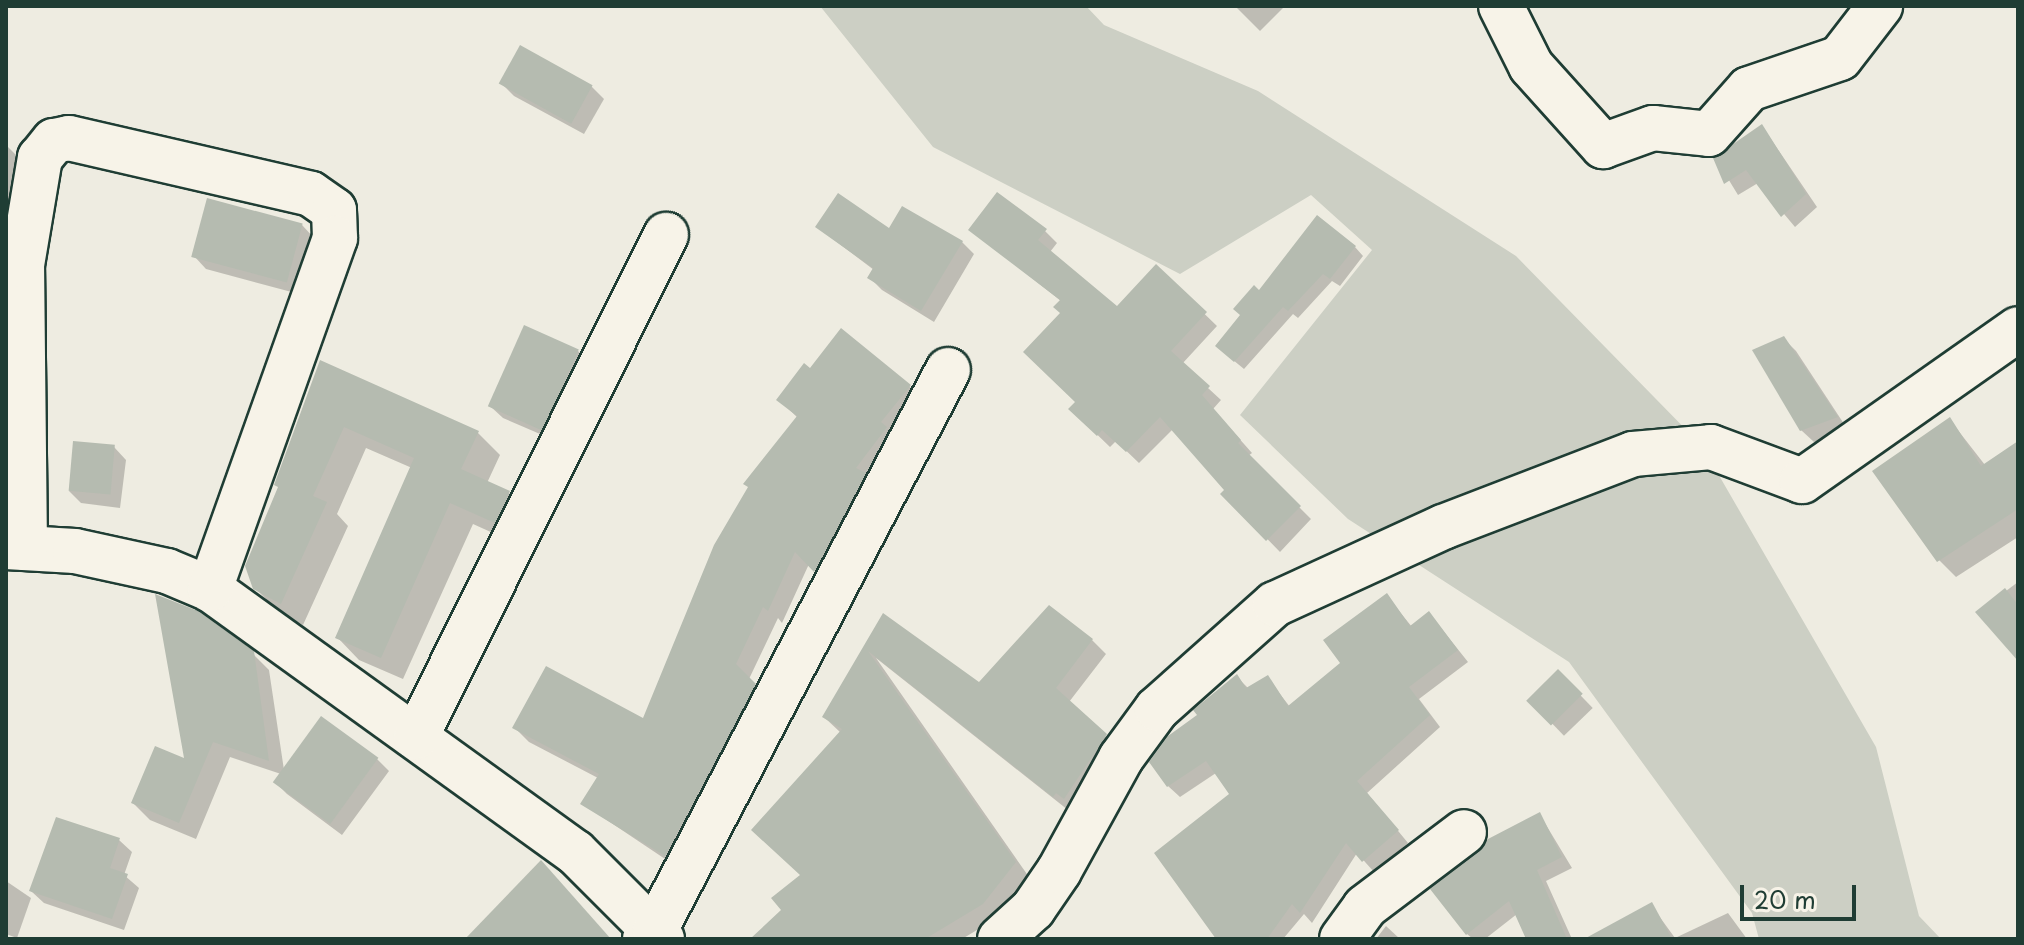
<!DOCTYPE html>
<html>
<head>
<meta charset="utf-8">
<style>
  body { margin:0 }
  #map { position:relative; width:2024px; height:945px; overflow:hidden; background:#eeece1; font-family:"Playpen Sans",sans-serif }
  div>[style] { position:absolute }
  .green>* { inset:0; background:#cccfc4 }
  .shadow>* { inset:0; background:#0003; transform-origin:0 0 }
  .building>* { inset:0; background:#b5bbb0; transform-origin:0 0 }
  .roads { filter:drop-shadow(2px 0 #1f3d34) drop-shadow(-2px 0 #1f3d34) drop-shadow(0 2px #1f3d34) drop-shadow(0 -2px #1f3d34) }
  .minor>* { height:44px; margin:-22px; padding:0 22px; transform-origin:22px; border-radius:22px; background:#f7f3e8 }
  span { translate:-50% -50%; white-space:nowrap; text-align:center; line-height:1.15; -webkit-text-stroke:6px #f7f3e8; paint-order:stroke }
  .frame { position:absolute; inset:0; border:8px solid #1f3d34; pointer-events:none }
  .scale { position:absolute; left:1740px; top:885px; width:116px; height:36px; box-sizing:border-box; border:4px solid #1f3d34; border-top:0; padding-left:10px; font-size:24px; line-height:28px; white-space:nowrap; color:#1f3d34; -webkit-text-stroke:6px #f7f3e8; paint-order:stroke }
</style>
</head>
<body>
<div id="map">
  <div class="green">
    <div style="clip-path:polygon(820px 6px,1086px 6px,1104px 25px,1258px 91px,1516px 256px,1702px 446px,1876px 747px,1919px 916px,1941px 939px,1759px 939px,1752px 913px,1569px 662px,1348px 519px,1240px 415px,1372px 250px,1311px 195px,1180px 274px,933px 147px)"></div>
  </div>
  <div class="shadow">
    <div style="clip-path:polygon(1235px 6px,1285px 6px,1260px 31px)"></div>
    <div style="clip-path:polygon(502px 84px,591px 86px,604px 99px,584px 134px,514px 96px)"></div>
    <div style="clip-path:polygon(1762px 126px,1817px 207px,1795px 227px,1758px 183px,1738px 195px,1716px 159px)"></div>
    <div style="clip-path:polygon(6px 145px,15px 154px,21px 200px,6px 259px)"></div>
    <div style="clip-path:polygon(302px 225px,314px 238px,299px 294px,206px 269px,194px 256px)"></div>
    <div style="clip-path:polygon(817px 227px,962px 242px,974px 254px,934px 322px,882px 290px,870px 278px,874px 270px)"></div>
    <div style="clip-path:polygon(971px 230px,1045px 231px,1057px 243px,1050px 252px,1117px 309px,1156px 267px,1217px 326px,1182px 364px,1221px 400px,1213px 409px,1252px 453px,1248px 456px,1311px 519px,1280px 552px,1223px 494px,1227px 490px,1173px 429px,1139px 463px,1116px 441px,1110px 447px,1083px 421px,1061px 301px)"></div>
    <div style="clip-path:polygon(1355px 247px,1363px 256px,1340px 286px,1332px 281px,1298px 318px,1293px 314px,1244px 369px,1227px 355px,1260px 293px)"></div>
    <div style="clip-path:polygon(1783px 338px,1796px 351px,1848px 430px,1814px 442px,1801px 430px)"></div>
    <div style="clip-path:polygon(578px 351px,590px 363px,554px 440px,503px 418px,490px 406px)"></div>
    <div style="clip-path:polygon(321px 363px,477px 432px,500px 455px,487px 483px,509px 493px,532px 515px,517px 544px,473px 524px,403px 679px,359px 660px,337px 637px,412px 468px,366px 448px,337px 514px,348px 526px,303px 625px,278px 611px,255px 588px,280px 488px)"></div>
    <div style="clip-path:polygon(810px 371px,909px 386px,923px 400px,829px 584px,809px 564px,782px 623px,778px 618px,749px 679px,768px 699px,680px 869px,583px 804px,598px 778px,529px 742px,515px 728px,644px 721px,798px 418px,779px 400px)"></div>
    <div style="clip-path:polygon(1950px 420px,1985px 465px,2018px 458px,2018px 537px,1956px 577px,1939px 560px)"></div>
    <div style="clip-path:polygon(114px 447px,126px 460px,120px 508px,81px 503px,69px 491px)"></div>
    <div style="clip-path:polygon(2018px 582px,2018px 646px,1978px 612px)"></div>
    <div style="clip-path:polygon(1387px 596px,1412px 627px,1429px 613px,1468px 662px,1419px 699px,1440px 727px,1367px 793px,1408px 843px,1374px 872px,1357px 853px,1312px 923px,1304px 914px,1283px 939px,1217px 939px,1157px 853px,1232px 794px,1216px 773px,1180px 797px,1168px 786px,1200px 715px,1236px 676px,1249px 689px,1267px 677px,1290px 707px,1342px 663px)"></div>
    <div style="clip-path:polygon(884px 616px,979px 685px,1092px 640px,1106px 654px,1069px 702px,1120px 750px,1068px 810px,876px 658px,1029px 877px,997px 918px,962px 939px,753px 939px,784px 910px,803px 875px,841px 733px,824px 717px)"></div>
    <div style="clip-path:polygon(252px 653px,269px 670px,284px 770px,377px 759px,389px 771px,342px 835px,287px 794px,275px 782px,281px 774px,230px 757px,196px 839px,150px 820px,133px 803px,187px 761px)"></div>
    <div style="left:1558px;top:672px;width:50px;height:40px;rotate:46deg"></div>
    <div style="clip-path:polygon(1540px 815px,1572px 868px,1546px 881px,1572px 939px,1528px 939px,1517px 914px,1485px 939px,1473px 939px,1467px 934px,1481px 853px)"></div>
    <div style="clip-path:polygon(119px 840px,132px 852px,124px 875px,139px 888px,124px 930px,44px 903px,31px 891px)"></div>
    <div style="clip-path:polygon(6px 881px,31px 898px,17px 938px,6px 934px)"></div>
    <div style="clip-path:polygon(1651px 905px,1675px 938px,1728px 913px,1747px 939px,1592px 939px)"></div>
    <div style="clip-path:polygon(1386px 926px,1400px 939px,1376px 939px)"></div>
  </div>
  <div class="building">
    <div style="left:520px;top:45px;width:83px;height:44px;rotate:29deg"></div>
    <div style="clip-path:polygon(1762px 124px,1806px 194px,1781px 217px,1746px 170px,1724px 184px,1713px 158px)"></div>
    <div style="clip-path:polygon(997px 192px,1047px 229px,1038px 240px,1117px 306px,1156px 264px,1207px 312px,1171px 351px,1210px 386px,1202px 395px,1241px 440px,1238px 443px,1301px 506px,1266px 541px,1220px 494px,1224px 490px,1160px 417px,1126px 452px,1102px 430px,1097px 436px,1068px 409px,1075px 402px,1023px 352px,1060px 313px,1053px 307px,1060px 300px,968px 230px)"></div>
    <div style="clip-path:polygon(838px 193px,889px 228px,902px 206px,963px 241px,921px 311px,867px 278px,873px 268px,815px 227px)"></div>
    <div style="left:207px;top:198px;width:99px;height:61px;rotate:15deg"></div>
    <div style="clip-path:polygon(1317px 215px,1356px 246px,1330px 279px,1323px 274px,1288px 311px,1283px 307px,1234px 362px,1215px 346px,1240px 315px,1233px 309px,1254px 285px,1259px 290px)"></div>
    <div style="left:524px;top:325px;width:60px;height:89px;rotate:24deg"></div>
    <div style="clip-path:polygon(841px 328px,911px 385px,881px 422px,887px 427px,856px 468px,866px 473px,814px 572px,795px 552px,768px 611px,763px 607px,736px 664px,756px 684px,665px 856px,580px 804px,599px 774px,512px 728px,546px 666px,643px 718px,714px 545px,748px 487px,743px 484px,797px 416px,776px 400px,804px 363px,810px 368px)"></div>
    <div style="clip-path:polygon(1784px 336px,1838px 417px,1800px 431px,1752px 350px)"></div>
    <div style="clip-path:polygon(320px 360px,479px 431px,461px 469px,510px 491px,495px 523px,450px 503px,381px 658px,335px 638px,414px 458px,344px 427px,313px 496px,327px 502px,281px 604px,253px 589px,245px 566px,278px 487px,274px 485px)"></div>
    <div style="clip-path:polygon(1950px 417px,1981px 466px,2018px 441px,2018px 509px,1937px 562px,1872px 471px)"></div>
    <div style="left:73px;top:441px;width:42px;height:50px;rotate:5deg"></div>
    <div style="clip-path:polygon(2005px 588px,2018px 605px,2018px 661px,1975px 612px)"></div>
    <div style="clip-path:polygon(1387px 593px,1410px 626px,1429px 611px,1458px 650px,1409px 687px,1430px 715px,1357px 781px,1399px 830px,1362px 862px,1346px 843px,1300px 913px,1292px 904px,1267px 939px,1216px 939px,1154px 853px,1229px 794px,1206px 761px,1167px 787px,1149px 762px,1168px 736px,1197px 715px,1193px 710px,1237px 674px,1246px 688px,1268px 675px,1288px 706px,1340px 663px,1323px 640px)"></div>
    <div style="clip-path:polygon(155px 594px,198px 611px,254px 651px,269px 761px,213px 742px,179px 823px,131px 803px,155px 746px,184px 758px)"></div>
    <div style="clip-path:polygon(1049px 605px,1093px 639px,1056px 688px,1107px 734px,1064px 799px,1056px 793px,1053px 797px,868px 651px,1016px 862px,983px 904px,925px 939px,750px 939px,781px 910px,771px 898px,800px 875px,751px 830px,842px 729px,822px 717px,883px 613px,979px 682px)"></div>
    <div style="left:1558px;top:669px;width:35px;height:45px;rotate:45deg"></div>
    <div style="left:321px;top:716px;width:71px;height:82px;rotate:36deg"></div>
    <div style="clip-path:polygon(1540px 812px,1562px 857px,1537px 870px,1567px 939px,1526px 939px,1509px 901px,1466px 935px,1430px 889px,1479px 852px,1488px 839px)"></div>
    <div style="clip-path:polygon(56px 817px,120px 838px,110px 868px,128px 874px,112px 919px,29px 891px)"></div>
    <div style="clip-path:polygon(541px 860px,611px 939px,465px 939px)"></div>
    <div style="clip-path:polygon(1652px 902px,1672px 939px,1584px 939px)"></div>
  </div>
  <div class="roads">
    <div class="minor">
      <div style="left:1501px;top:6px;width:67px;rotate:63.4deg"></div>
      <div style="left:1531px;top:66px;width:108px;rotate:48deg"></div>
      <div style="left:1603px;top:146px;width:53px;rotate:-19.8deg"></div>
      <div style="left:1653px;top:128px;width:56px;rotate:6.1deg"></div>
      <div style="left:1709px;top:134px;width:60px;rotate:-48.4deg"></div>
      <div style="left:1749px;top:89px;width:96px;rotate:-18.8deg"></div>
      <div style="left:1840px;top:58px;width:66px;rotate:-52.4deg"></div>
      <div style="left:6px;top:547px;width:69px;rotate:3.3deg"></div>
      <div style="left:75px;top:551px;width:94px;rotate:12.3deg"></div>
      <div style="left:167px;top:571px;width:47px;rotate:22.7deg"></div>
      <div style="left:210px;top:589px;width:450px;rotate:35.8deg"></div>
      <div style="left:575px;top:852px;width:123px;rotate:45deg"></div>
      <div style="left:25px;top:548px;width:283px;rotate:-90.6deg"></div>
      <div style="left:22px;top:265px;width:109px;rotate:-80.5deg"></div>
      <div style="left:40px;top:158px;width:22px;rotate:-51deg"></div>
      <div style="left:54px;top:141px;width:15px;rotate:-11deg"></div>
      <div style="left:69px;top:138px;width:248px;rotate:13deg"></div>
      <div style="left:311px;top:194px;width:28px;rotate:35deg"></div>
      <div style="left:334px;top:210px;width:28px;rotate:88deg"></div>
      <div style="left:335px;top:238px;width:373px;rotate:109.6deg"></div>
      <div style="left:416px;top:737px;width:561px;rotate:-63.53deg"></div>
      <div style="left:645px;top:939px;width:13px;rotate:-42deg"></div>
      <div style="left:655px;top:930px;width:632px;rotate:-62.38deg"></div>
      <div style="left:1000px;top:939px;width:45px;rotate:-42.3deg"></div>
      <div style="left:1033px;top:909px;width:46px;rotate:-55.6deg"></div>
      <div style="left:1059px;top:871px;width:129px;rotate:-61.2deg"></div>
      <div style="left:1121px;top:758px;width:61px;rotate:-53.7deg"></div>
      <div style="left:1157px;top:709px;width:158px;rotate:-41.7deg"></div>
      <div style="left:1275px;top:604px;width:185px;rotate:-24.6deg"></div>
      <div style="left:1443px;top:527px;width:204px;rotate:-21deg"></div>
      <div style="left:1633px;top:454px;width:78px;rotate:-5.1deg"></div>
      <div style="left:1711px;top:447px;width:97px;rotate:20.5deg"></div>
      <div style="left:1802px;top:481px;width:264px;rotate:-35.1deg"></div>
      <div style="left:1342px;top:939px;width:39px;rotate:-54deg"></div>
      <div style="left:1365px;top:907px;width:124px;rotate:-37.1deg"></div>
    </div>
  </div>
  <div class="frame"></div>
  <div class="scale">20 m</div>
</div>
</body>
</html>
